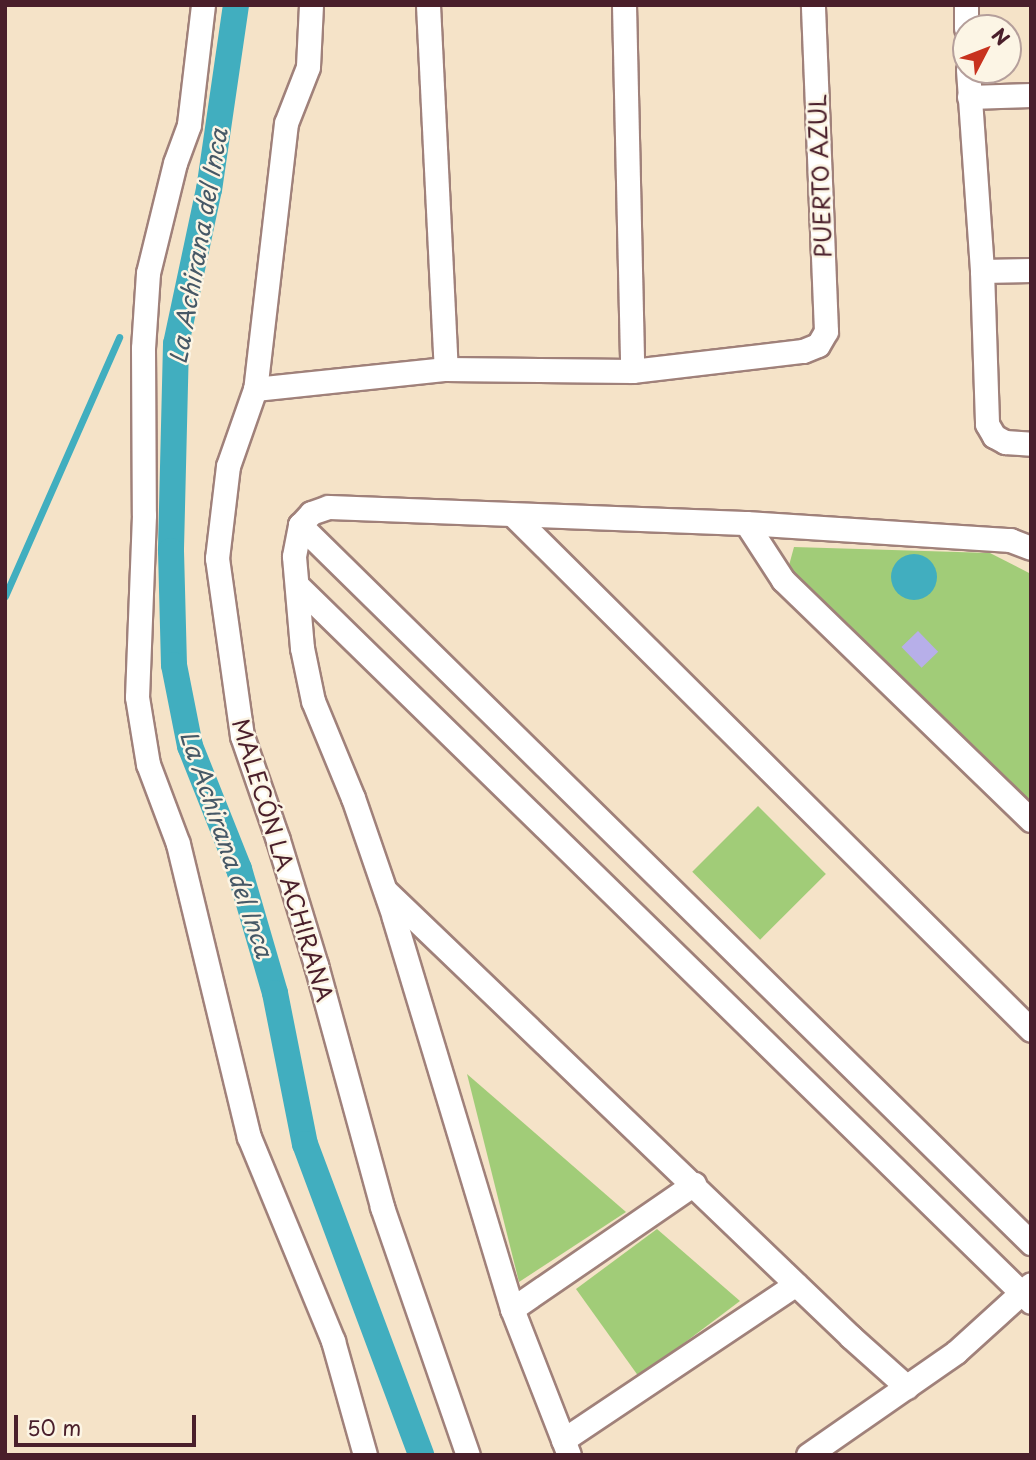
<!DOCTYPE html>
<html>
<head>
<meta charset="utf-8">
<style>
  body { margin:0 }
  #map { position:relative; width:1036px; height:1460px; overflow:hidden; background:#f5e3c8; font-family:"Playpen Sans",sans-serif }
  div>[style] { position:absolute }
  .green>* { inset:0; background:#a1cc78; transform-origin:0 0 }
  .water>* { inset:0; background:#41aebf }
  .round { border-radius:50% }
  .stream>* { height:7px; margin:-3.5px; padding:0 3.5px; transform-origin:3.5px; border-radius:3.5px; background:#41aebf }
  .canal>* { height:26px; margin:-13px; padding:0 13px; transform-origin:13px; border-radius:13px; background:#41aebf }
  .building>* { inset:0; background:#b7afe9; transform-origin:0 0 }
  .roads { filter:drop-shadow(2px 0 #a0817a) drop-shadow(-2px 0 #a0817a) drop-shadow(0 2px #a0817a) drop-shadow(0 -2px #a0817a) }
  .minor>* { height:23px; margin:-11.5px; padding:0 11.5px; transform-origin:11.5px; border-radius:11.5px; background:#fff }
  span { translate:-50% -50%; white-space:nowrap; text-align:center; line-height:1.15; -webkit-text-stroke:5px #fcf5e5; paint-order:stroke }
  .street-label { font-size:23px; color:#4a1f2b }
  .water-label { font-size:24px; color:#465866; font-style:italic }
  .frame { position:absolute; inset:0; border:7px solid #4a1f2b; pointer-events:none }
  .north { position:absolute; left:952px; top:14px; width:70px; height:70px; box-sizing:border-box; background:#fcf5e5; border:2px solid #b59f9b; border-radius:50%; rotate:48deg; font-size:19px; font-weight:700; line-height:28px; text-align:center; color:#4a1f2b }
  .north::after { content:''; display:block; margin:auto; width:24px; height:32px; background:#c8321e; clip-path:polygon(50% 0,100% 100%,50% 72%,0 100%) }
  .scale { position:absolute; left:14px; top:1415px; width:182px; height:32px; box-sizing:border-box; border:4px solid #4a1f2b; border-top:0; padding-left:9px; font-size:21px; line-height:24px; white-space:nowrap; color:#4a1f2b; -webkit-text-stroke:5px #fcf5e5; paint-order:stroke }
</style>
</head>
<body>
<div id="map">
  <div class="green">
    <div style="clip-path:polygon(794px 547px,990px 553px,1031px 574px,1031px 808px,788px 569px)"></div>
    <div style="left:758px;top:806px;width:96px;height:93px;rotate:45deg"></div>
    <div style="clip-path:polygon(467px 1074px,626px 1212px,519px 1282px)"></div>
    <div style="clip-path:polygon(657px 1229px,740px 1301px,639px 1377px,576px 1289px)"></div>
  </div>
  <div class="water">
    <div class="round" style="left:891px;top:554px;width:46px;height:46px"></div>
  </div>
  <div class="stream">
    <div style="left:5px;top:596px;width:283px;rotate:-66.2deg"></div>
  </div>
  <div class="canal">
    <div style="left:236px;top:5px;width:186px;rotate:98.3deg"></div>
    <div style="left:209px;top:189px;width:158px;rotate:102deg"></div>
    <div style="left:176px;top:344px;width:207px;rotate:91.4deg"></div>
    <div style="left:171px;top:551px;width:114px;rotate:88.5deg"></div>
    <div style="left:174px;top:665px;width:83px;rotate:78.8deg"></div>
    <div style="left:190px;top:746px;width:132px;rotate:68.3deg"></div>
    <div style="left:239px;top:869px;width:129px;rotate:73.8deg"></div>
    <div style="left:275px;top:993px;width:154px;rotate:78.8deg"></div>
    <div style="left:305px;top:1144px;width:332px;rotate:69.5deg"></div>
  </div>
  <div class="building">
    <div style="left:918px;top:631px;width:29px;height:23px;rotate:46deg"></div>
  </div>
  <div class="roads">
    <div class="minor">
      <div style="left:203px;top:5px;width:121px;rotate:96.7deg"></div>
      <div style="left:189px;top:125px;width:40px;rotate:110.2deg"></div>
      <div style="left:175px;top:163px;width:113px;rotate:103.8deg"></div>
      <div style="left:148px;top:273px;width:75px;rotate:93.8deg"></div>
      <div style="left:143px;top:348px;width:167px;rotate:89.7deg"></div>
      <div style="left:144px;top:515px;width:182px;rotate:92.2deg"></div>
      <div style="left:137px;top:697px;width:68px;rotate:80.7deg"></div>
      <div style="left:148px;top:764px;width:85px;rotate:69.4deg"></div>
      <div style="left:178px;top:844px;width:301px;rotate:76.4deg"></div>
      <div style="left:249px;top:1137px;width:221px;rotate:67.6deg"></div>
      <div style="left:333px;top:1341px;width:118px;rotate:74.3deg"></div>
      <div style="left:311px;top:5px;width:62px;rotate:92.8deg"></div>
      <div style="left:308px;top:67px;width:60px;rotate:111.4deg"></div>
      <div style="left:286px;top:123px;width:268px;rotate:96.6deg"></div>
      <div style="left:255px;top:389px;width:82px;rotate:109.3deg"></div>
      <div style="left:228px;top:466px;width:93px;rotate:96.8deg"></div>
      <div style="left:217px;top:558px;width:180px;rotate:82deg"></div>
      <div style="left:242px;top:736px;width:110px;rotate:70.9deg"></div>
      <div style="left:278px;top:840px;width:131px;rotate:73.1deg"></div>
      <div style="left:316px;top:965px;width:251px;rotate:74.7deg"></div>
      <div style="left:382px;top:1207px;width:262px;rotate:70.9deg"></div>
      <div style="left:428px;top:5px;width:364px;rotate:87.2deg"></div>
      <div style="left:624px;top:5px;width:366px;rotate:88.7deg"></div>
      <div style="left:966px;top:5px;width:23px;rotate:90deg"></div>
      <div style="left:968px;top:70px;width:201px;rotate:86deg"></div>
      <div style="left:982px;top:271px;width:153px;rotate:88.1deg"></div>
      <div style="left:987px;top:424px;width:14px;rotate:60deg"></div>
      <div style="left:994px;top:436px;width:13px;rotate:29deg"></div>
      <div style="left:1005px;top:442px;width:26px;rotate:4deg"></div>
      <div style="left:969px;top:97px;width:62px;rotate:-1.8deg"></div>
      <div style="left:982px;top:271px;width:49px;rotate:-1.2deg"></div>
      <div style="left:255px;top:389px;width:192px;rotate:-6deg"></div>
      <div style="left:446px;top:369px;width:186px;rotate:0.6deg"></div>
      <div style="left:632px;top:371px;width:172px;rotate:-6.7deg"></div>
      <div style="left:803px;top:351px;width:16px;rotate:-22deg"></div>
      <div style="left:818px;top:345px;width:16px;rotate:-60deg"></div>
      <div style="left:826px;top:331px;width:326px;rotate:-92.3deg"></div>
      <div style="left:513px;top:515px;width:730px;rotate:44.83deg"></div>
      <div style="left:746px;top:523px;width:68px;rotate:57deg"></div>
      <div style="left:783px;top:580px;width:345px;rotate:44.1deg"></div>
      <div style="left:300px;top:525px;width:1025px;rotate:44.49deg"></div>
      <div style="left:299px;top:587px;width:1023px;rotate:44.33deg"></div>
      <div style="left:387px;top:892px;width:643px;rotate:43.8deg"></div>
      <div style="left:851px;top:1337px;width:75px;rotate:41.8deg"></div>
      <div style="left:512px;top:1309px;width:221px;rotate:-34.5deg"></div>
      <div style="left:563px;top:1440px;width:280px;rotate:-33.8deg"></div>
      <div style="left:569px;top:1455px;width:157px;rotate:-111.3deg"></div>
      <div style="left:512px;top:1309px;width:409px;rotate:-106.8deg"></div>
      <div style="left:394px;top:917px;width:126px;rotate:-109deg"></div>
      <div style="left:353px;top:798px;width:105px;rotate:-112.4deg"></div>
      <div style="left:313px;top:701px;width:54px;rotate:-101.7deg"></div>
      <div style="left:302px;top:648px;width:92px;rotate:-95deg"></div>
      <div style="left:294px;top:556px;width:32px;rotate:-79deg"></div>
      <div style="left:300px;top:525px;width:16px;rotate:-47deg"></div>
      <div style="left:311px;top:513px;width:18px;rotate:-19deg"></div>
      <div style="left:328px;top:507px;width:418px;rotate:2.2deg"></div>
      <div style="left:746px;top:523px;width:265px;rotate:3.7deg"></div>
      <div style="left:1010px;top:540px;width:22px;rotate:21deg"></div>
      <div style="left:808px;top:1455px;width:180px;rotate:-34.8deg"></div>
      <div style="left:956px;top:1352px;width:101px;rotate:-42.2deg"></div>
    </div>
  </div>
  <div class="street-label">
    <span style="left:820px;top:176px;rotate:-92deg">PUERTO AZUL</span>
    <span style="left:283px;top:860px;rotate:73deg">MALECÓN LA ACHIRANA</span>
  </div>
  <div class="water-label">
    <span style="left:198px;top:246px;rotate:-80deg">La Achirana del Inca</span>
    <span style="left:227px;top:844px;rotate:71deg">La Achirana del Inca</span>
  </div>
  <div class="frame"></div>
  <div class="north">N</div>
  <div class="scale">50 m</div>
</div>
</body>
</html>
